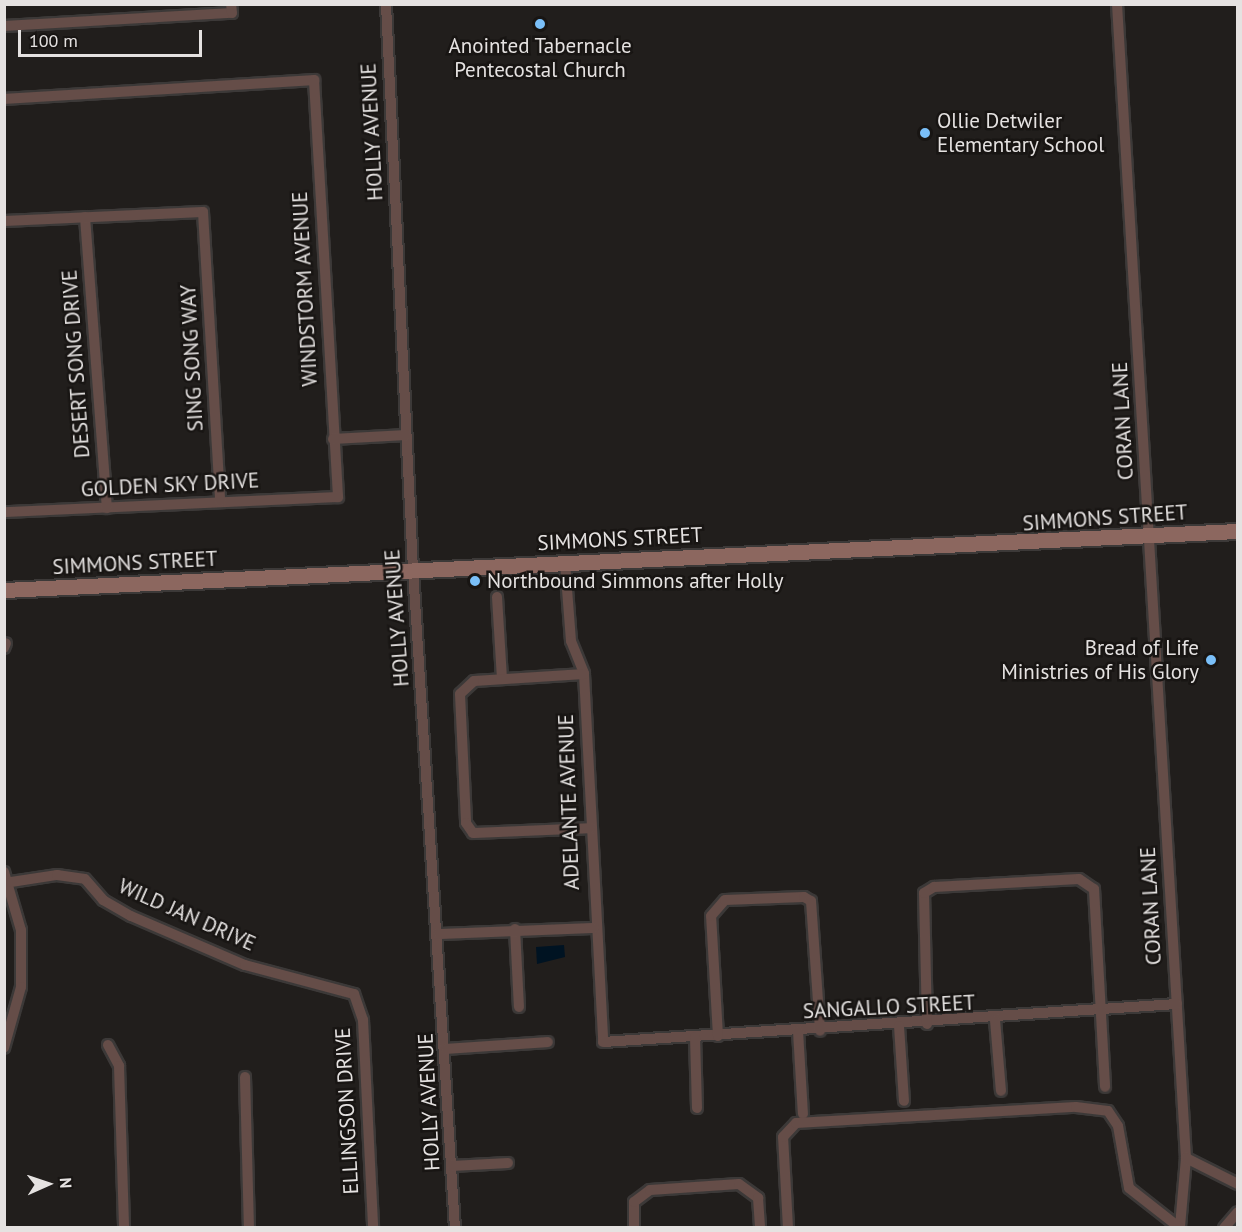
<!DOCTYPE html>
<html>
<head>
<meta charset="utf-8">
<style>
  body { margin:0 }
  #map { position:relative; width:1242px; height:1232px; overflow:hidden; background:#211e1c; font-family:"PT Sans",sans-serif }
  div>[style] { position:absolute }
  .water>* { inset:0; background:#001322 }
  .roads { filter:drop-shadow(2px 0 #3c3938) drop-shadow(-2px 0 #3c3938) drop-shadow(0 2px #3c3938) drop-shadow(0 -2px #3c3938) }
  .minor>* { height:10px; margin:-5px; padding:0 5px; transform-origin:5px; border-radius:5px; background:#654d48 }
  .secondary>* { height:15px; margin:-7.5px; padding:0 7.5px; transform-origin:7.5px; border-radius:7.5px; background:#8c675f }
  .dots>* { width:16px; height:16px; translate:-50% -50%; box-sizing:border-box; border:3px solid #181513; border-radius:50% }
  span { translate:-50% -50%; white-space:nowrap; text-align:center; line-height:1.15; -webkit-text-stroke:5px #181513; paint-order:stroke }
  .poi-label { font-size:21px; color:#e5e2e1 }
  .left { translate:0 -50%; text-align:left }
  .right { translate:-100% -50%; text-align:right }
  .street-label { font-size:21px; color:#e5e2e1 }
  .frame { position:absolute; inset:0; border:6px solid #e5e2e1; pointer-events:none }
  .north { position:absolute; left:18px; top:1154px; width:60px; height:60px; -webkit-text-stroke:4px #181513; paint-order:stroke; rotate:87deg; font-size:16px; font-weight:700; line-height:24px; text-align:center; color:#e5e2e1 }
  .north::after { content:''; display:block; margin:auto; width:21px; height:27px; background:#e5e2e1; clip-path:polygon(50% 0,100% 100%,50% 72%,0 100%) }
  .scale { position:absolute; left:18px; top:30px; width:184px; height:27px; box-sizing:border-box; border:3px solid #e5e2e1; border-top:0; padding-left:8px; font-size:18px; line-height:21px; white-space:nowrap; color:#e5e2e1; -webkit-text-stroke:4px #181513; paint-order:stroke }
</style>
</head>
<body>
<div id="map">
  <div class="water">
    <div style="clip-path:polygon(564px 945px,565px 957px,537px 964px,536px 947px)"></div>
  </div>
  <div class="roads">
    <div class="minor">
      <div style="left:386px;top:4px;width:567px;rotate:87.27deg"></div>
      <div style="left:413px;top:570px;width:659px;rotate:86.35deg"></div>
      <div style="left:1117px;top:4px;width:1156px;rotate:86.58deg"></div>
      <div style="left:1186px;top:1158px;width:69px;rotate:95deg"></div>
      <div style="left:4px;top:26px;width:228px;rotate:-3.3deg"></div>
      <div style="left:232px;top:13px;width:9px;rotate:-96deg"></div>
      <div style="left:4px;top:99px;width:311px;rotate:-3.5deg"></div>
      <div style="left:314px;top:80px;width:418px;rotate:86.7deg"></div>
      <div style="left:338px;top:497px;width:334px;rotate:177.4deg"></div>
      <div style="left:85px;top:217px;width:292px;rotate:85.7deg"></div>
      <div style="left:4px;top:221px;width:199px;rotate:-2.6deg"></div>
      <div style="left:203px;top:212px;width:290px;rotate:86.6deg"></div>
      <div style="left:333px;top:439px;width:73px;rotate:-3.1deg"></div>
      <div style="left:565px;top:563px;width:78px;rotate:85.6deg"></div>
      <div style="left:571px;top:641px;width:35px;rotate:68deg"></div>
      <div style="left:584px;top:674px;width:368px;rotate:87deg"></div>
      <div style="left:603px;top:1042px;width:575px;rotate:-3.79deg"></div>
      <div style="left:497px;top:597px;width:82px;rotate:86.5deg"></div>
      <div style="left:4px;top:648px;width:5px;rotate:-68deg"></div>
      <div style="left:584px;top:674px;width:110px;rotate:176.4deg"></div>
      <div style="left:474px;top:681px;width:19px;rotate:137deg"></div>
      <div style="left:460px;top:694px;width:129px;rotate:87.3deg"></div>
      <div style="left:466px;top:823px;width:12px;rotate:55deg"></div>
      <div style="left:473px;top:833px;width:117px;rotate:-2.4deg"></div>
      <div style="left:4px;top:872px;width:60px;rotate:73.7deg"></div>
      <div style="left:21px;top:930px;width:57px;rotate:90deg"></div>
      <div style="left:21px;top:987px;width:63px;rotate:105.6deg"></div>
      <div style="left:11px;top:882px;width:47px;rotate:-8.7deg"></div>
      <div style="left:57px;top:875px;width:28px;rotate:8deg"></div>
      <div style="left:85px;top:879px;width:28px;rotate:49deg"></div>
      <div style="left:103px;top:900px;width:32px;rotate:30deg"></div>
      <div style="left:131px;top:916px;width:124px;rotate:23.3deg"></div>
      <div style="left:245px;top:965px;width:113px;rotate:14.9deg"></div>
      <div style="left:354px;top:994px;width:28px;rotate:71deg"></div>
      <div style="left:363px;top:1020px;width:208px;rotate:87.2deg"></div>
      <div style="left:515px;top:929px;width:78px;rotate:87.1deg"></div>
      <div style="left:439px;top:934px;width:155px;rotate:-2.2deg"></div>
      <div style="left:995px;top:1020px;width:71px;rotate:85.2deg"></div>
      <div style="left:927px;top:1024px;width:131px;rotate:-91.3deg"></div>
      <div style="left:924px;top:893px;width:12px;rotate:-31deg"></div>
      <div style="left:934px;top:887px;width:145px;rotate:-3.2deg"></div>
      <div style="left:1079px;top:879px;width:18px;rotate:34deg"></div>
      <div style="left:1094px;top:889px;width:198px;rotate:86.8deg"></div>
      <div style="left:899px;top:1026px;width:75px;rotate:86.2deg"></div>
      <div style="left:798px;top:1031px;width:83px;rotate:86.6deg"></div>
      <div style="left:718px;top:1036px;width:120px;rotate:-93.3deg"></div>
      <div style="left:711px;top:916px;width:21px;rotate:-49deg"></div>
      <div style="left:725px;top:900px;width:79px;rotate:-2.2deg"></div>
      <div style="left:804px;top:897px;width:8px;rotate:30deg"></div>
      <div style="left:811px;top:901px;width:130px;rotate:86deg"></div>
      <div style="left:695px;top:1037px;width:71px;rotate:88.4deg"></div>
      <div style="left:108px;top:1045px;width:24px;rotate:62deg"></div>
      <div style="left:119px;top:1066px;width:162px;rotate:88.2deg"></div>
      <div style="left:446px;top:1049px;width:102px;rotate:-3.9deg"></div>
      <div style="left:245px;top:1077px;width:151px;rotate:88.5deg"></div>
      <div style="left:1186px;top:1158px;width:58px;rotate:26.6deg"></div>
      <div style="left:452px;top:1166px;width:56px;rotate:-3.1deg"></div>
      <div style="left:634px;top:1228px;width:26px;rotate:-90deg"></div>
      <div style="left:634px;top:1202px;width:20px;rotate:-37deg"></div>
      <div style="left:650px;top:1190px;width:89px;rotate:-3.9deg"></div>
      <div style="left:739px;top:1184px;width:24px;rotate:36deg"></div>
      <div style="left:758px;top:1198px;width:30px;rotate:86deg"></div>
      <div style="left:788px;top:1228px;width:91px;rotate:-93.1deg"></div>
      <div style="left:783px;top:1137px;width:19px;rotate:-47deg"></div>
      <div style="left:796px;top:1123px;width:280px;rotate:-3.3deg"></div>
      <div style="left:1076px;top:1107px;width:32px;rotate:7deg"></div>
      <div style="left:1108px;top:1111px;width:18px;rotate:56deg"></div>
      <div style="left:1118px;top:1126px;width:63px;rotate:79.9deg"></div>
      <div style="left:1129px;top:1188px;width:65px;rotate:38.1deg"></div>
      <div style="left:1224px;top:1228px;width:21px;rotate:-49deg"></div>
    </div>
    <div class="secondary">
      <div style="left:4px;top:590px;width:1235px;rotate:-2.74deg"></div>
    </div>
  </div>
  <div class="dots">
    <div style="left:540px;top:24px;background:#7abff8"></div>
    <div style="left:925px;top:133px;background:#7abff8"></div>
    <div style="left:475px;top:581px;background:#7abff8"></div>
    <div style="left:1211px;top:660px;background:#7abff8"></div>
  </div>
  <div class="poi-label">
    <span style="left:540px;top:58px">Anointed Tabernacle<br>Pentecostal Church</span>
    <span class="left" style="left:937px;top:133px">Ollie Detwiler<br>Elementary School</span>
    <span class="left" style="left:487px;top:581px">Northbound Simmons after Holly</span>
    <span class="right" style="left:1199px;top:660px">Bread of Life<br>Ministries of His Glory</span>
  </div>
  <div class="street-label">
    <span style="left:372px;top:132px;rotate:-93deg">HOLLY AVENUE</span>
    <span style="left:305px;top:289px;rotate:-93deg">WINDSTORM AVENUE</span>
    <span style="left:192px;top:358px;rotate:-93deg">SING SONG WAY</span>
    <span style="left:76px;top:364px;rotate:-94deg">DESERT SONG DRIVE</span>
    <span style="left:1123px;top:421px;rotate:-93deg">CORAN LANE</span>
    <span style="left:170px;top:485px;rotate:-3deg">GOLDEN SKY DRIVE</span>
    <span style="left:1105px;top:518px;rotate:-4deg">SIMMONS STREET</span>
    <span style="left:620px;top:539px;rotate:-3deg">SIMMONS STREET</span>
    <span style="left:135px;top:563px;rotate:-3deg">SIMMONS STREET</span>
    <span style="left:397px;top:618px;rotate:-94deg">HOLLY AVENUE</span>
    <span style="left:569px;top:802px;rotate:-92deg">ADELANTE AVENUE</span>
    <span style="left:1151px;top:906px;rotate:-93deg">CORAN LANE</span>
    <span style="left:187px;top:915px;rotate:24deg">WILD JAN DRIVE</span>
    <span style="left:889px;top:1007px;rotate:-3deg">SANGALLO STREET</span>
    <span style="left:429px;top:1102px;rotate:-93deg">HOLLY AVENUE</span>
    <span style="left:347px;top:1111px;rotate:-93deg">ELLINGSON DRIVE</span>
  </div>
  <div class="frame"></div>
  <div class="north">N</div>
  <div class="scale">100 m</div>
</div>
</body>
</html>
